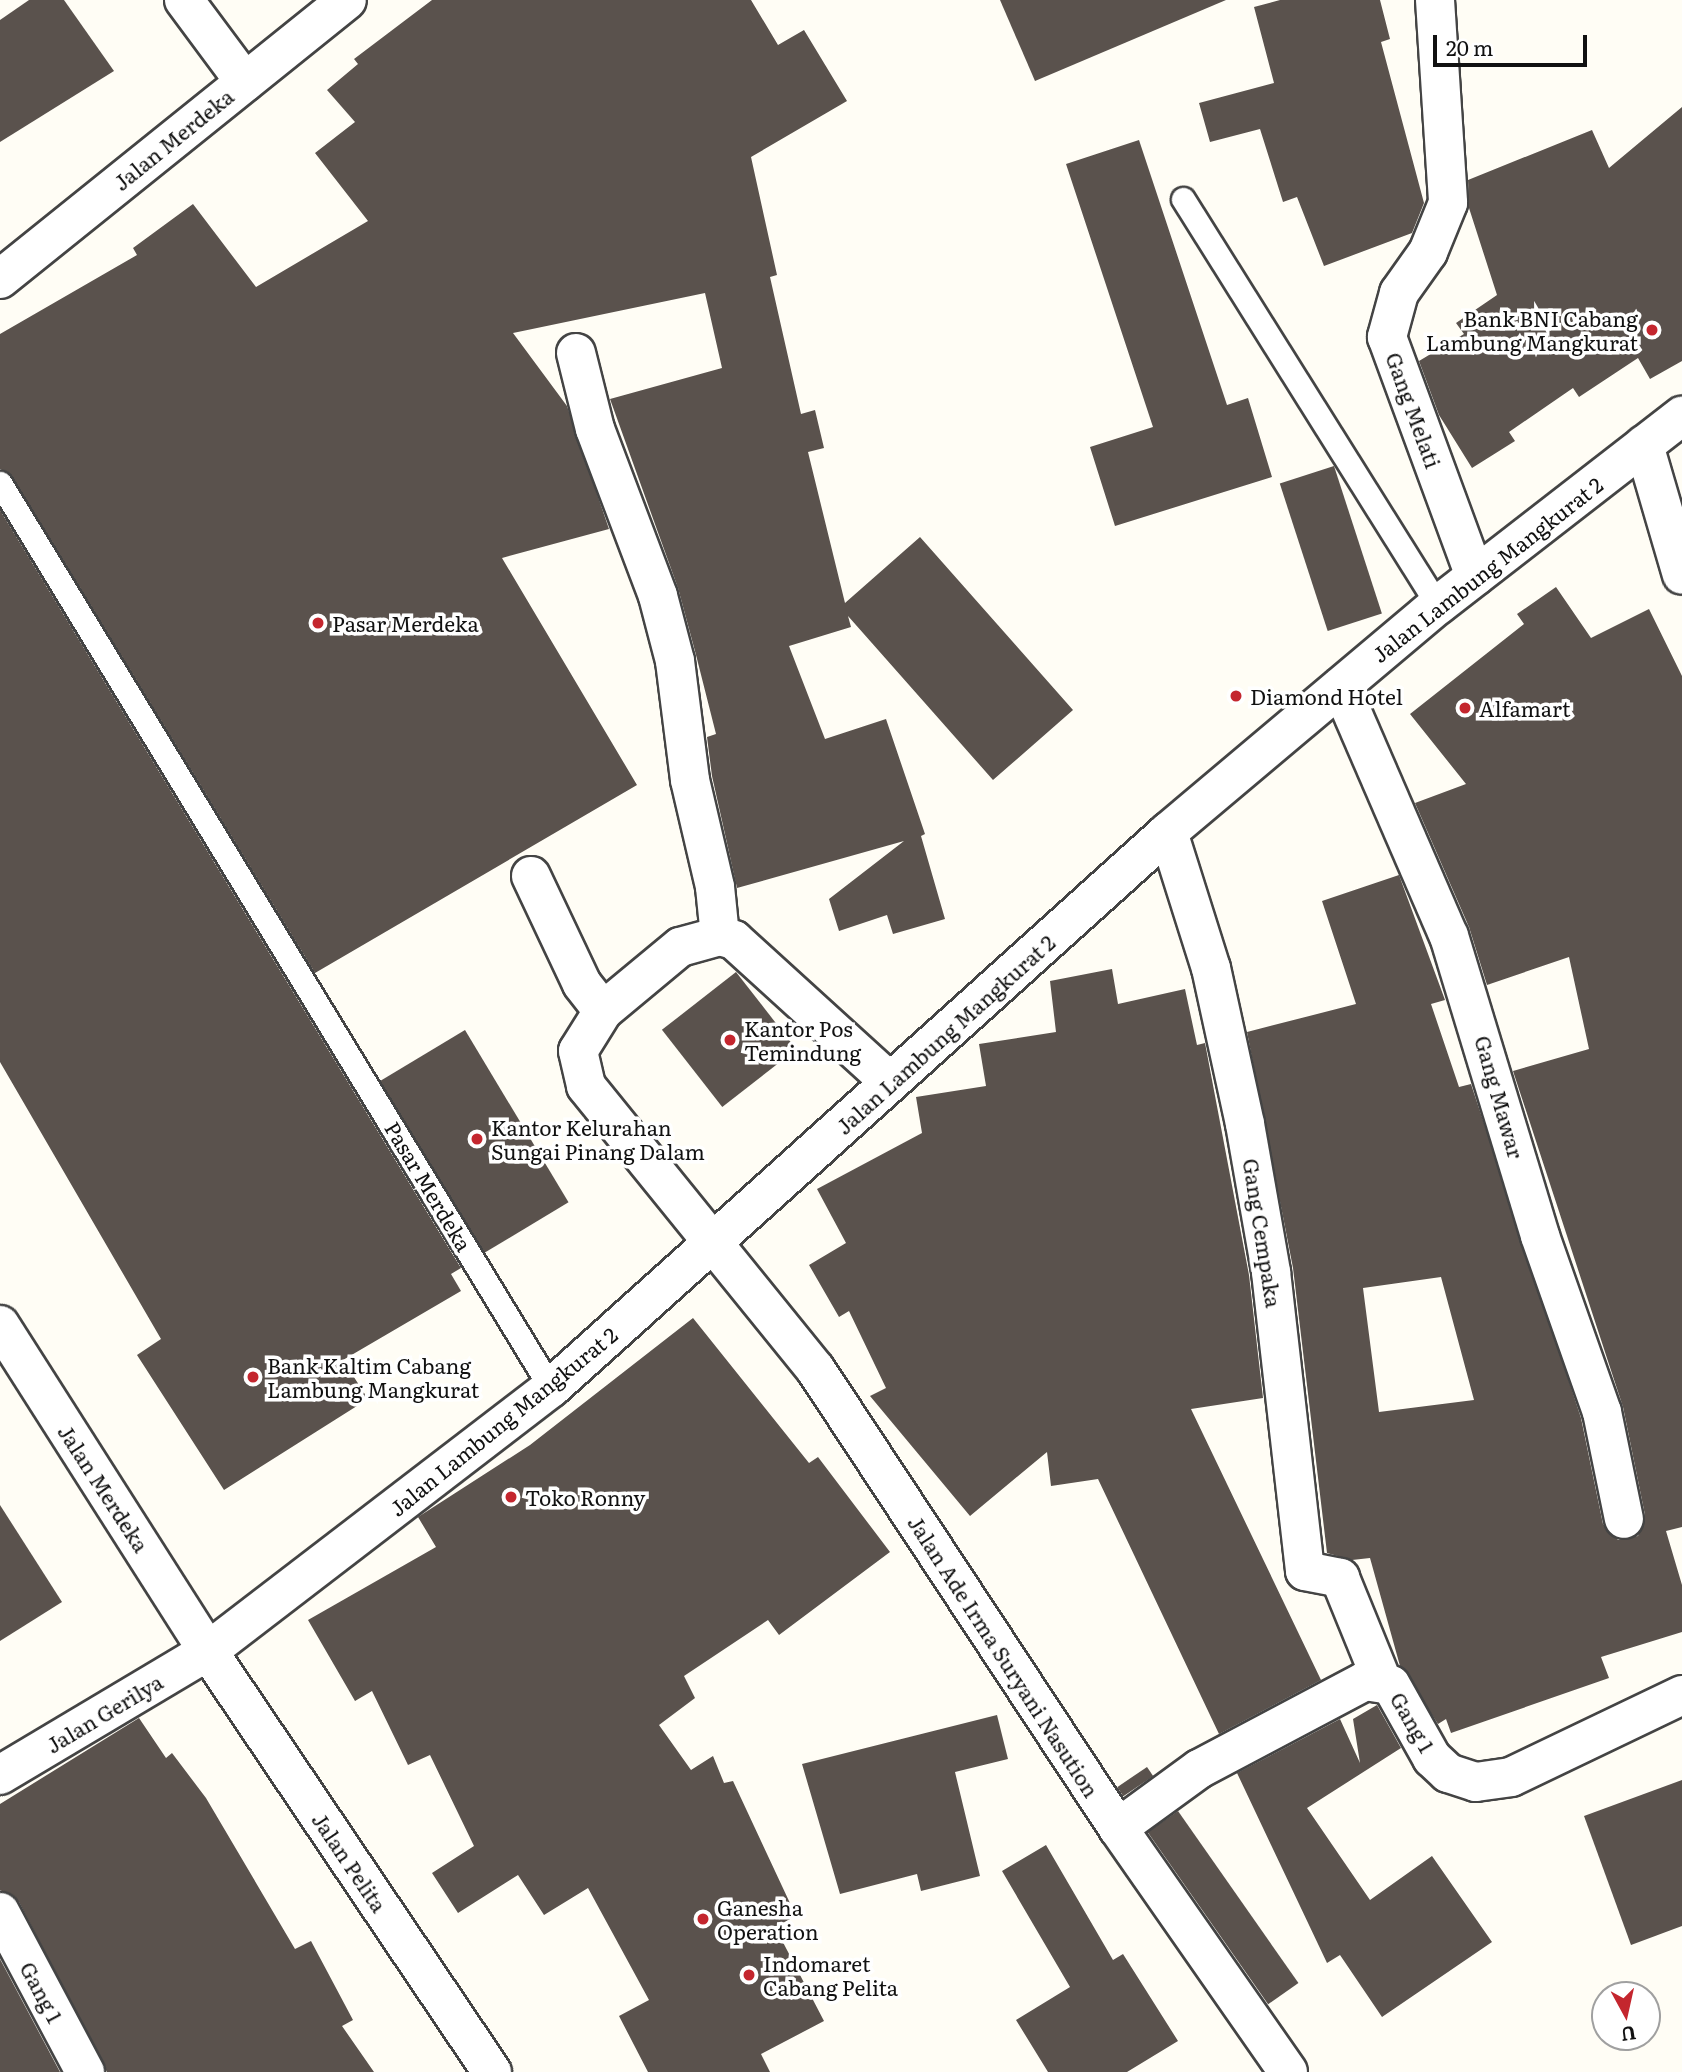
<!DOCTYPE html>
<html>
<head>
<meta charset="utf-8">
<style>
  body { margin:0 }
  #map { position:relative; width:1682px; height:2072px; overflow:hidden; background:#fffdf5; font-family:Literata,serif }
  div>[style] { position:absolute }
  .building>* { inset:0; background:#5a524d; transform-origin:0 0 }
  .roads { filter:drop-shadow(2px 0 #444) drop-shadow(-2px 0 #444) drop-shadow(0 2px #444) drop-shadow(0 -2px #444) }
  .service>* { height:23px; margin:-11.5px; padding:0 11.5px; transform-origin:11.5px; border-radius:11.5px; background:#fff }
  .minor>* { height:38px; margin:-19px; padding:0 19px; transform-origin:19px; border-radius:19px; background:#fff }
  .tertiary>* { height:38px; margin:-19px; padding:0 19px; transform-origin:19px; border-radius:19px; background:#fff }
  .dots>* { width:19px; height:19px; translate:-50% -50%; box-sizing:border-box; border:4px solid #fff; border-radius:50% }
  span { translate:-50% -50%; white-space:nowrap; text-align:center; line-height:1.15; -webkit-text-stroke:7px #fff; paint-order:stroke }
  .street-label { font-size:21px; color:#111 }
  .poi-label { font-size:21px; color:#111 }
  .right { translate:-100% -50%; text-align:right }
  .left { translate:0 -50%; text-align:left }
  .north { position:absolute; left:1591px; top:1981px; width:70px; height:70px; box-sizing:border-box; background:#fff; border:2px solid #a0a0a0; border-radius:50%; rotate:172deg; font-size:19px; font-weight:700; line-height:28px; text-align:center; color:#111 }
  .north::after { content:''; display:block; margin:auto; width:24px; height:32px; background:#c4262e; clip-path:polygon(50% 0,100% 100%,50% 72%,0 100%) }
  .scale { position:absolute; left:1433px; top:35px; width:154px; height:32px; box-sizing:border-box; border:4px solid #111; border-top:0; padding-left:9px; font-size:21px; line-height:24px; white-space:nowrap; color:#111; -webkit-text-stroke:5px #fff; paint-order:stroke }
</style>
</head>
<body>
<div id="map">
  <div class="building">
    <div style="clip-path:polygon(29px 0,64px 0,114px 71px,0 142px,0 20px)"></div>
    <div style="clip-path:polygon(432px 0,751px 0,778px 45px,804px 30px,847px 101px,751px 157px,777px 275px,770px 277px,801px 414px,815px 410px,824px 448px,808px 452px,845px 603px,920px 537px,1073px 710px,993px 780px,848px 616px,851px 627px,789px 646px,825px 739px,886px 719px,925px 834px,921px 836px,945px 919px,893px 934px,887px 915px,839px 931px,829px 899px,904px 841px,737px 888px,712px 776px,707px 737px,716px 734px,696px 655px,678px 588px,610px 399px,722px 368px,705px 293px,513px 333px,567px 406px,609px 529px,502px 558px,637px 785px,315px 973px,12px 476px,0 469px,0 334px,137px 255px,133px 248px,193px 204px,256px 287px,368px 221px,315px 153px,355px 122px,327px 90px,358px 64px,354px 59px)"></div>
    <div style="clip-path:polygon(1000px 0,1226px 0,1035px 81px)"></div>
    <div style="clip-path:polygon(1280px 0,1380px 0,1390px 39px,1381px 42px,1424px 203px,1412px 233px,1324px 266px,1297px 197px,1283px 202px,1260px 129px,1210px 142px,1199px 103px,1274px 83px,1254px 7px)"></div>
    <div style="clip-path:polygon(1682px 107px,1682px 361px,1650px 379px,1638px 358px,1579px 397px,1573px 388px,1509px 432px,1515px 441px,1472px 468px,1439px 415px,1419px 361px,1464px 334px,1456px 323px,1497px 295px,1469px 208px,1468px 180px,1592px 130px,1609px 168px)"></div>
    <div style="clip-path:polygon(1139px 140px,1227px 405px,1248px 398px,1272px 477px,1115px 526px,1090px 447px,1153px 427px,1066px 164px)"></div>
    <div style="left:1334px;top:466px;width:155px;height:57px;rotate:72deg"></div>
    <div style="clip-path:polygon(0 510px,461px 1268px,451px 1274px,461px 1291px,343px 1360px,368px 1399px,224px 1490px,137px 1355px,161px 1339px,0 1062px)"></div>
    <div style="clip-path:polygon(evenodd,1556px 587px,1591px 638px,1649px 609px,1682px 676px,1682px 1527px,1666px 1531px,1682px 1585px,1682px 1632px,1601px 1657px,1609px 1678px,1451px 1733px,1446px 1719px,1438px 1724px,1400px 1666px,1370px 1558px,1352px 1560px,1327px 1553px,1293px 1268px,1247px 1032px,1356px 1004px,1322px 901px,1399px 875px,1445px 1000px,1431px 1004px,1459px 1087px,1471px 1084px,1581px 1418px,1603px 1524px,1618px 1540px,1638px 1536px,1645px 1515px,1623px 1407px,1513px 1071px,1589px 1049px,1569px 957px,1487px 985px,1469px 927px,1415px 803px,1466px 784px,1410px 714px,1524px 624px,1517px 614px,1556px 587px,1441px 1277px,1474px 1400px,1379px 1412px,1363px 1288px,1441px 1277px)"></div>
    <div style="clip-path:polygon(1112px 969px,1118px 1004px,1185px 989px,1197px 1045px,1205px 1043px,1249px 1275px,1263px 1398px,1191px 1409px,1321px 1680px,1219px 1734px,1098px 1479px,1051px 1486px,1047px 1452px,970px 1516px,870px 1396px,886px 1388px,849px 1311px,839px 1317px,809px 1265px,846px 1243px,817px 1189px,922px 1133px,916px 1097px,986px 1086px,979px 1044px,1056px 1032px,1050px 981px)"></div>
    <div style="left:736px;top:972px;width:98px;height:94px;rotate:52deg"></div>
    <div style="left:465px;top:1030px;width:201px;height:99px;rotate:59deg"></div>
    <div style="clip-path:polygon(693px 1318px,809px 1463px,818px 1457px,890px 1552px,779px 1635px,768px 1620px,684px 1676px,695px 1698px,659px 1725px,691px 1770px,713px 1756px,724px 1783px,733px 1781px,796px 1916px,775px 1927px,824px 2021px,761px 2054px,770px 2072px,648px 2072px,619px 2016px,649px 2000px,588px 1888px,544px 1915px,518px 1875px,458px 1913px,432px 1873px,474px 1846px,430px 1755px,408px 1765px,372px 1691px,355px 1701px,308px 1620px,436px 1547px,418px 1517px,530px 1445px)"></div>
    <div style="clip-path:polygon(0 1505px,62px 1602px,0 1641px)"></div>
    <div style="clip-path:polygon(1377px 1705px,1401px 1748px,1307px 1808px,1370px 1900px,1432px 1856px,1492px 1942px,1382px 2017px,1340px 1955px,1327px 1963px,1237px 1773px,1340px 1719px,1360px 1763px,1353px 1719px)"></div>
    <div style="clip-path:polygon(997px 1715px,1008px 1759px,955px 1772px,980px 1876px,921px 1891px,917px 1874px,840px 1894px,802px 1764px)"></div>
    <div style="clip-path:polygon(139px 1718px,166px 1758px,172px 1753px,206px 1798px,295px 1949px,311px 1941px,353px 2020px,342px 2026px,374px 2072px,107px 2072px,19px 1902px,0 1890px,0 1804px)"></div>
    <div style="left:1147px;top:1767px;width:11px;height:36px;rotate:56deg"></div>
    <div style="clip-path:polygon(1682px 1780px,1682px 1926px,1631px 1945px,1584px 1816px)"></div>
    <div style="left:1178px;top:1811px;width:210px;height:37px;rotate:55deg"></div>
    <div style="clip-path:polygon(1046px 1845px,1113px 1960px,1123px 1954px,1178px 2041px,1127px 2072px,1048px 2072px,1016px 2020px,1070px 1987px,1002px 1871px)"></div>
    <div style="clip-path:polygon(0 1959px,60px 2072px,0 2072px)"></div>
  </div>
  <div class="roads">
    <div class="service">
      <div style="left:1183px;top:199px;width:479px;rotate:57.9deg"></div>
      <div style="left:0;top:483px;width:1060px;rotate:58.67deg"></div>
    </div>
    <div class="minor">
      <div style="left:184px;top:0;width:102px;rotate:53.4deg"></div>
      <div style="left:1435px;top:0;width:203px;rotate:86.3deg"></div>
      <div style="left:1448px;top:203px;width:53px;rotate:112.2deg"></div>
      <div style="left:1428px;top:252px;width:50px;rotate:125.3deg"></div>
      <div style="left:1399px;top:293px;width:46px;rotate:105.3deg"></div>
      <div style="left:1387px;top:337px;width:255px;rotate:69.8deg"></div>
      <div style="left:576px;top:353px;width:78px;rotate:76deg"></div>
      <div style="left:595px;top:429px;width:178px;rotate:69.3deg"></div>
      <div style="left:658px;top:596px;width:67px;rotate:75.3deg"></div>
      <div style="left:675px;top:661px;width:120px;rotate:82.8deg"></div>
      <div style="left:690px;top:780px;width:110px;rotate:76.8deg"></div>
      <div style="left:715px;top:887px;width:49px;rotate:84.2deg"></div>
      <div style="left:1644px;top:445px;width:135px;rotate:73.7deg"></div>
      <div style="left:1341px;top:687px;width:271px;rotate:66.6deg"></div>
      <div style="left:1449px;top:936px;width:313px;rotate:73.1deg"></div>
      <div style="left:1540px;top:1236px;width:187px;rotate:70.6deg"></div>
      <div style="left:1602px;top:1412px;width:109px;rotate:78.4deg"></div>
      <div style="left:1168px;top:832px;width:143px;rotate:72.5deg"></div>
      <div style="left:1211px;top:968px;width:160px;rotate:77.7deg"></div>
      <div style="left:1245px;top:1124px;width:150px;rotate:80deg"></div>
      <div style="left:1271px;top:1272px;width:301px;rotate:83.5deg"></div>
      <div style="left:1305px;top:1571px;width:36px;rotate:11deg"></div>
      <div style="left:1340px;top:1578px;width:111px;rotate:67.8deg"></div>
      <div style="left:531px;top:876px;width:119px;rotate:64.7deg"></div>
      <div style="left:582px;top:984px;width:34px;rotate:52deg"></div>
      <div style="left:890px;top:1082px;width:211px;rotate:-137.7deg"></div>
      <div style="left:734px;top:940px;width:15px;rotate:-164deg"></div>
      <div style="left:720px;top:936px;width:41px;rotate:164.6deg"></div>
      <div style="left:680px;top:947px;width:100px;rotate:140.3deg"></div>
      <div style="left:603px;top:1011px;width:47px;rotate:122deg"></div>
      <div style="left:578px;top:1051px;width:36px;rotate:77deg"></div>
      <div style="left:586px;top:1086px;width:365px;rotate:51deg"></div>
      <div style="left:816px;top:1370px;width:549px;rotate:56.6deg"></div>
      <div style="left:1118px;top:1828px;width:297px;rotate:55.1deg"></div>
      <div style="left:1118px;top:1828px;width:100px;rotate:-36.1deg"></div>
      <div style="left:1199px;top:1769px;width:188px;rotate:-27.9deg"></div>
      <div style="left:1365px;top:1681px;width:26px;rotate:9deg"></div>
      <div style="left:1391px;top:1685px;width:84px;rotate:60.7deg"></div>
      <div style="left:1432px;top:1758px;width:22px;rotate:43deg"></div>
      <div style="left:1448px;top:1773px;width:29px;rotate:18deg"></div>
      <div style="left:1476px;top:1782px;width:35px;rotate:-8deg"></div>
      <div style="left:1511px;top:1777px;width:190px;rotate:-25.6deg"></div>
      <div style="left:0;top:1912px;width:181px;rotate:62deg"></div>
    </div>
    <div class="tertiary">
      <div style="left:0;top:279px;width:445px;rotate:-38.8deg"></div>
      <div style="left:0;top:1325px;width:387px;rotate:57.5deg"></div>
      <div style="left:208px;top:1651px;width:508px;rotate:56deg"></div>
      <div style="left:0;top:1775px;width:242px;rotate:-30.8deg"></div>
      <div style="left:208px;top:1651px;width:432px;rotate:-37.5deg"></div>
      <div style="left:551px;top:1388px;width:831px;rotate:-42.02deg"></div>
      <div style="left:1168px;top:832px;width:353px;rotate:-40.1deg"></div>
      <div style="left:1438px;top:605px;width:309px;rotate:-37.8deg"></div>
    </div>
  </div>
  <div class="dots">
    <div style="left:1652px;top:330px;background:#c4262e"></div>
    <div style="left:318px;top:623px;background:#c4262e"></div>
    <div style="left:1236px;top:696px;background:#c4262e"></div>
    <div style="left:1465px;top:708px;background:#c4262e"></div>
    <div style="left:730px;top:1040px;background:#c4262e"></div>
    <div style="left:477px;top:1139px;background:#c4262e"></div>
    <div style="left:253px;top:1377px;background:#c4262e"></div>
    <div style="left:511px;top:1497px;background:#c4262e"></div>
    <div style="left:703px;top:1919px;background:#c4262e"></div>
    <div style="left:749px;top:1975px;background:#c4262e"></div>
  </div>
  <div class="street-label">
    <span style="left:173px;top:139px;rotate:-39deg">Jalan Merdeka</span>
    <span style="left:1414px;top:410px;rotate:70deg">Gang Melati</span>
    <span style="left:1487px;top:569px;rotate:-38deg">Jalan Lambung Mangkurat 2</span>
    <span style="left:945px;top:1034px;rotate:-42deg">Jalan Lambung Mangkurat 2</span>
    <span style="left:1500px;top:1097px;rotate:74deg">Gang Mawar</span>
    <span style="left:429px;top:1186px;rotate:59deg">Pasar Merdeka</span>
    <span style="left:1263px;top:1233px;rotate:81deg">Gang Cempaka</span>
    <span style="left:503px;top:1421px;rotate:-39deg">Jalan Lambung Mangkurat 2</span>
    <span style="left:104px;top:1488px;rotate:57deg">Jalan Merdeka</span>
    <span style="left:1004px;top:1656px;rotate:57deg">Jalan Ade Irma Suryani Nasution</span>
    <span style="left:104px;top:1713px;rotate:-31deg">Jalan Gerilya</span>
    <span style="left:1413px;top:1722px;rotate:60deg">Gang 1</span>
    <span style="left:350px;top:1862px;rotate:56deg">Jalan Pelita</span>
    <span style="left:42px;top:1992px;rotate:62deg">Gang 1</span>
  </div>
  <div class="poi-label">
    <span class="right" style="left:1638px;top:330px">Bank BNI Cabang<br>Lambung Mangkurat</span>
    <span class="left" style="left:332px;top:623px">Pasar Merdeka</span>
    <span class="left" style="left:1250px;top:696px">Diamond Hotel</span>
    <span class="left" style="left:1479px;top:708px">Alfamart</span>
    <span class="left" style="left:744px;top:1040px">Kantor Pos<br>Temindung</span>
    <span class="left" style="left:491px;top:1139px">Kantor Kelurahan<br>Sungai Pinang Dalam</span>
    <span class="left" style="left:267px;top:1377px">Bank Kaltim Cabang<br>Lambung Mangkurat</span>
    <span class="left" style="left:525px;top:1497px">Toko Ronny</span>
    <span class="left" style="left:717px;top:1919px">Ganesha<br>Operation</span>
    <span class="left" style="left:763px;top:1975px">Indomaret<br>Cabang Pelita</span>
  </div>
  <div class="north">U</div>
  <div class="scale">20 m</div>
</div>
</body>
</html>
